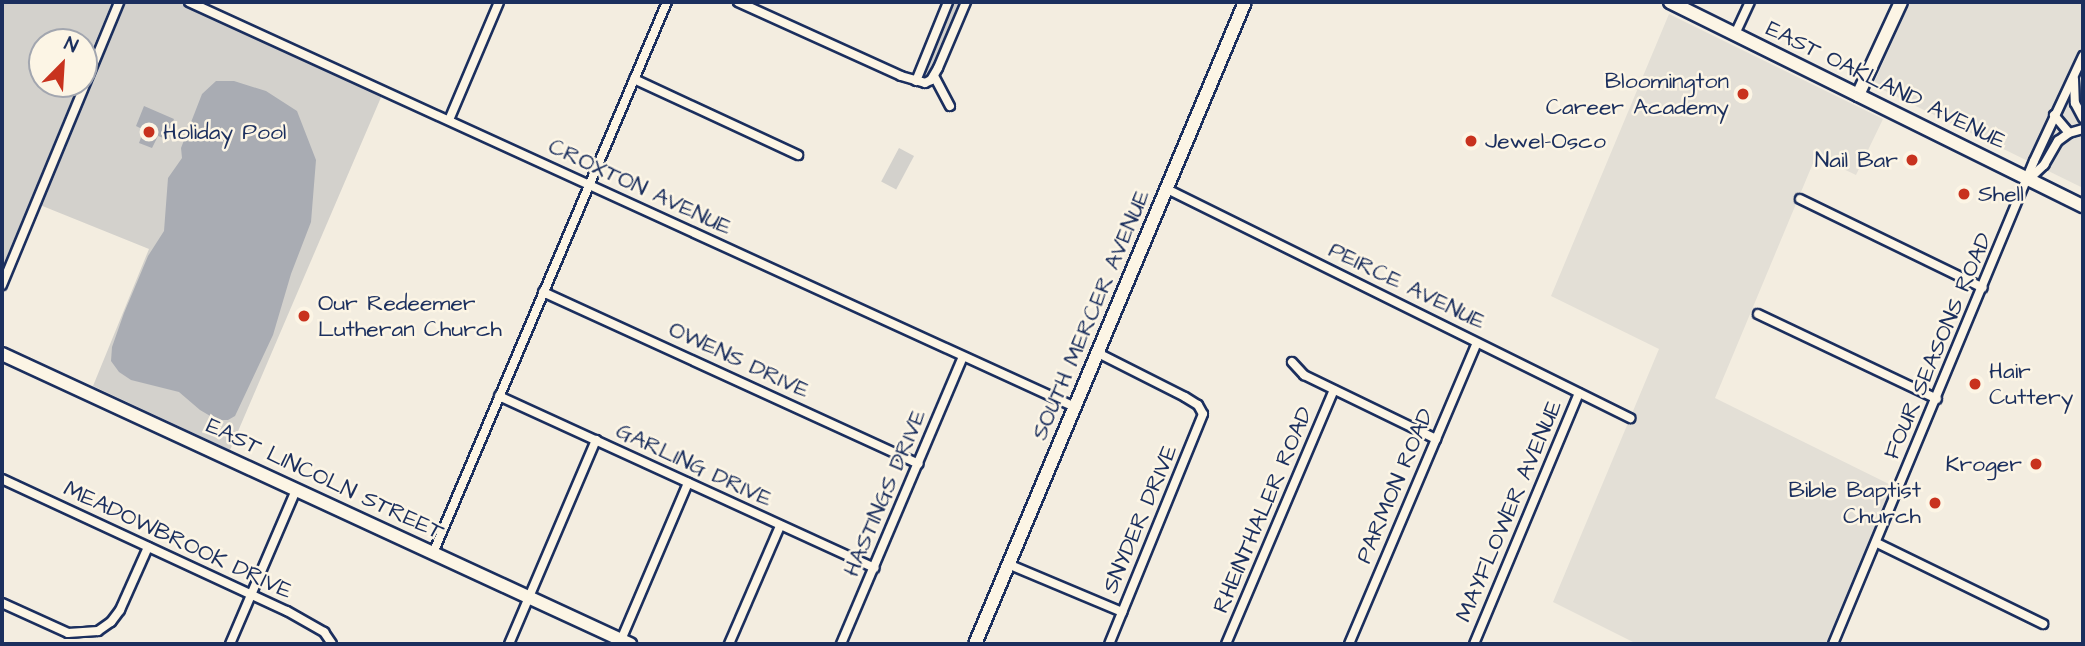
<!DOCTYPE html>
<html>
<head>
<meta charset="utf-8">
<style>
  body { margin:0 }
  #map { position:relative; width:2085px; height:646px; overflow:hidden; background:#f3ede0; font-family:"Architects Daughter",sans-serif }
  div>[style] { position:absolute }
  .built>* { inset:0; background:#e3dfd6 }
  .green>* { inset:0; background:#d3d1cc; transform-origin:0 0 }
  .water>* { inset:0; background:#a9acb3 }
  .roads { filter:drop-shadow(2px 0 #1b2f5e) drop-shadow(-2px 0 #1b2f5e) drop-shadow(0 2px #1b2f5e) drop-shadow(0 -2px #1b2f5e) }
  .minor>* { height:8px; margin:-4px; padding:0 4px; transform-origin:4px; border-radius:4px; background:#fcf5e5 }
  .secondary>* { height:12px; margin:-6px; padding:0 6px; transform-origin:6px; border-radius:6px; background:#fcf5e5 }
  .dots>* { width:19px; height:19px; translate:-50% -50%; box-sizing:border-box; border:4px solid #fcf5e5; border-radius:50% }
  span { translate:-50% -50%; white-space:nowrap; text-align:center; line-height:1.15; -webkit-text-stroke:5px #fcf5e5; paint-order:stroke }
  .poi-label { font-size:23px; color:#1b2f5e }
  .right { translate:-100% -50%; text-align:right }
  .left { translate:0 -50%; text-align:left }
  .street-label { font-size:23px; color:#1b2f5e }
  .frame { position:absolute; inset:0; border:4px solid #1b2f5e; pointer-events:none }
  .north { position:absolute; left:28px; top:28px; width:70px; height:70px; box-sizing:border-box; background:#fcf5e5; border:2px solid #a2a6af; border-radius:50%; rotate:24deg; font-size:19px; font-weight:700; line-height:28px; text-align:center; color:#1b2f5e }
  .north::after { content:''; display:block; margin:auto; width:24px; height:32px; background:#c8321e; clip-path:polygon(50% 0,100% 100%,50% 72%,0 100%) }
</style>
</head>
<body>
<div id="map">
  <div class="built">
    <div style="clip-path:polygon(1910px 2px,2083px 2px,2083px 188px,1873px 85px)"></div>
    <div style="clip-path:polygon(1669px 14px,1883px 119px,1856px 175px,1816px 156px,1715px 398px,1895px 487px,1828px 644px,1637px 644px,1553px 602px,1659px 349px,1551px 296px)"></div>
  </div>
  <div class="green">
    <div style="clip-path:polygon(2px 2px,112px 2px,84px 69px,84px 42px,42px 42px,42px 84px,78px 84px,2px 271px)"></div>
    <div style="clip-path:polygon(125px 2px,177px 2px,382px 95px,230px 450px,93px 386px,149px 249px,40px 205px)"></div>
    <div style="clip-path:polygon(952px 2px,962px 2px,932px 73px,925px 74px)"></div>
    <div style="left:899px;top:148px;width:17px;height:38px;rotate:28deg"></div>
  </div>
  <div class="water">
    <div style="clip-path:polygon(216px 81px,234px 81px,266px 91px,297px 111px,316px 160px,311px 222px,291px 274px,273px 335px,235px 416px,228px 420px,217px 420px,200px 410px,179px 392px,131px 380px,119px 372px,111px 361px,112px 347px,124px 313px,148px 256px,164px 231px,168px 178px,182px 158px,181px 148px,202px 94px)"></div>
    <div style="clip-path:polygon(144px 106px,174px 119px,166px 139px,158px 136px,152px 148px,139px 143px,144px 130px,136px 126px)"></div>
  </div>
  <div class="roads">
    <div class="minor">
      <div style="left:189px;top:2px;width:974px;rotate:24.57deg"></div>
      <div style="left:738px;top:2px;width:179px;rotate:24.4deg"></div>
      <div style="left:901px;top:76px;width:25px;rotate:16deg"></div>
      <div style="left:925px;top:83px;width:7px;rotate:-27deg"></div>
      <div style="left:931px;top:80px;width:14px;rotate:-60deg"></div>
      <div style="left:938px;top:68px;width:72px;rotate:-67deg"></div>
      <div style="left:1735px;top:34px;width:35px;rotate:-65deg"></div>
      <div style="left:934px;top:76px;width:34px;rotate:62deg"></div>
      <div style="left:634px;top:79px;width:181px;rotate:24.9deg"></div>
      <div style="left:2074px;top:79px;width:24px;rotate:88deg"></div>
      <div style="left:2075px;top:103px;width:17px;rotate:62deg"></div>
      <div style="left:916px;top:81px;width:85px;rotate:-67.9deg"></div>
      <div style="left:2054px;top:115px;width:23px;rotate:50deg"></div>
      <div style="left:449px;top:120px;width:128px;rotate:-67deg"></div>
      <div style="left:2029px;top:179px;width:21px;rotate:-43deg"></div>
      <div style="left:2044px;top:165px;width:28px;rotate:-60deg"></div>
      <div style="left:2058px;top:141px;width:14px;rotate:-36deg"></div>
      <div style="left:2069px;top:133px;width:15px;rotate:-16deg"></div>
      <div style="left:1167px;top:189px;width:517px;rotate:26.32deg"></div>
      <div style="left:1800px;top:199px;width:203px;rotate:25.9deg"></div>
      <div style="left:2px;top:285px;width:306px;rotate:-67.5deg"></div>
      <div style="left:543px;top:292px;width:413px;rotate:24.6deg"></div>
      <div style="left:1758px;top:314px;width:198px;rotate:25.4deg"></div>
      <div style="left:1098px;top:353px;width:97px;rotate:26.8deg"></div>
      <div style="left:1185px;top:397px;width:15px;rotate:32deg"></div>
      <div style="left:1198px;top:405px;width:10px;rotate:61deg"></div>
      <div style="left:1203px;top:414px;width:248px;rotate:112.2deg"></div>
      <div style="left:1292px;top:362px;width:18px;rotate:47deg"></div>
      <div style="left:1304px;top:375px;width:147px;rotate:25.9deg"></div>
      <div style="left:499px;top:396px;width:413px;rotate:24.6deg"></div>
      <div style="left:2px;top:479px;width:314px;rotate:24.9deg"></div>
      <div style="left:287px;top:611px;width:43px;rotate:29.6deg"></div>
      <div style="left:324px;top:632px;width:14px;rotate:56deg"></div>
      <div style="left:1877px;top:543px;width:185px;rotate:26deg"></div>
      <div style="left:433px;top:553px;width:599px;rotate:-66.99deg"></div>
      <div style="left:1008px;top:564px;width:124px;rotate:22.8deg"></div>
      <div style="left:2px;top:603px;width:72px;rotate:24.4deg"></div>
      <div style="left:68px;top:633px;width:30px;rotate:-4deg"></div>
      <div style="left:98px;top:631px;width:16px;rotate:-35deg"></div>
      <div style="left:111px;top:622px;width:15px;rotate:-53deg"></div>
      <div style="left:120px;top:610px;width:69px;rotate:-66deg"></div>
      <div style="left:621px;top:640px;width:171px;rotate:-66.9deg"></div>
      <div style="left:230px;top:644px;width:168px;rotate:-66.8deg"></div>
      <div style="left:509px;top:644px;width:222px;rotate:-66.9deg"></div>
      <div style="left:729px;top:644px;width:129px;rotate:-66.6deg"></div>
      <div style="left:841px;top:644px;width:312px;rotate:-67deg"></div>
      <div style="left:1226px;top:644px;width:276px;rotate:-67deg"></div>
      <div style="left:1349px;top:644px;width:327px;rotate:-67deg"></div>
      <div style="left:1474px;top:644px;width:272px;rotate:-67.3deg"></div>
      <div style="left:1833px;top:644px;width:523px;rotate:-67.41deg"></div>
      <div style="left:2034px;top:161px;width:116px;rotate:-65deg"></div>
    </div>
    <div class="secondary">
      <div style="left:1670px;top:2px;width:461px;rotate:26.3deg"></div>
      <div style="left:1858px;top:95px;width:102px;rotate:-65.2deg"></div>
      <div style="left:2px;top:354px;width:692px;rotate:24.79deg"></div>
      <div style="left:975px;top:644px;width:696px;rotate:-67.19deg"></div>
    </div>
  </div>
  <div class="dots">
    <div style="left:1743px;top:94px;background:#c8321e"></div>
    <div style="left:149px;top:132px;background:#c8321e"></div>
    <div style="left:1471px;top:141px;background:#c8321e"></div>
    <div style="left:1912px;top:160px;background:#c8321e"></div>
    <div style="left:1964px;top:194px;background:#c8321e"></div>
    <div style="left:304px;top:316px;background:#c8321e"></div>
    <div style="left:1975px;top:384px;background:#c8321e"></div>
    <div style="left:2036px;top:464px;background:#c8321e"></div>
    <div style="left:1935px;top:503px;background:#c8321e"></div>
  </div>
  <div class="poi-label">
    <span class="right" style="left:1729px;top:94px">Bloomington<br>Career Academy</span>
    <span class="left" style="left:163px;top:132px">Holiday Pool</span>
    <span class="left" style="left:1485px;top:141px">Jewel-Osco</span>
    <span class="right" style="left:1898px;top:160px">Nail Bar</span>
    <span class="left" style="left:1978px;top:194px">Shell</span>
    <span class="left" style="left:318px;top:316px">Our Redeemer<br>Lutheran Church</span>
    <span class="left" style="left:1989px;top:384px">Hair<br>Cuttery</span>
    <span class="right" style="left:2022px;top:464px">Kroger</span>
    <span class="right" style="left:1921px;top:503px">Bible Baptist<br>Church</span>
  </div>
  <div class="street-label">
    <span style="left:1886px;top:85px;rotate:26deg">EAST OAKLAND AVENUE</span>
    <span style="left:640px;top:187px;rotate:25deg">CROXTON AVENUE</span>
    <span style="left:1407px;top:286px;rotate:26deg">PEIRCE AVENUE</span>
    <span style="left:1091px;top:315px;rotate:-67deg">SOUTH MERCER AVENUE</span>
    <span style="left:1938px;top:346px;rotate:-67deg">FOUR SEASONS ROAD</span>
    <span style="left:739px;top:360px;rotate:25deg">OWENS DRIVE</span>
    <span style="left:694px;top:465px;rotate:25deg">GARLING DRIVE</span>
    <span style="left:325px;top:479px;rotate:25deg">EAST LINCOLN STREET</span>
    <span style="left:1395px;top:486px;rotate:-67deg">PARMON ROAD</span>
    <span style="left:885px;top:493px;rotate:-67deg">HASTINGS DRIVE</span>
    <span style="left:1263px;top:510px;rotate:-67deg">RHEINTHALER ROAD</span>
    <span style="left:1509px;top:511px;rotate:-67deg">MAYFLOWER AVENUE</span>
    <span style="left:1140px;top:519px;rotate:-67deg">SNYDER DRIVE</span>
    <span style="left:178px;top:540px;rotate:25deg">MEADOWBROOK DRIVE</span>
  </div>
  <div class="frame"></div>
  <div class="north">N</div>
</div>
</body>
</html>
